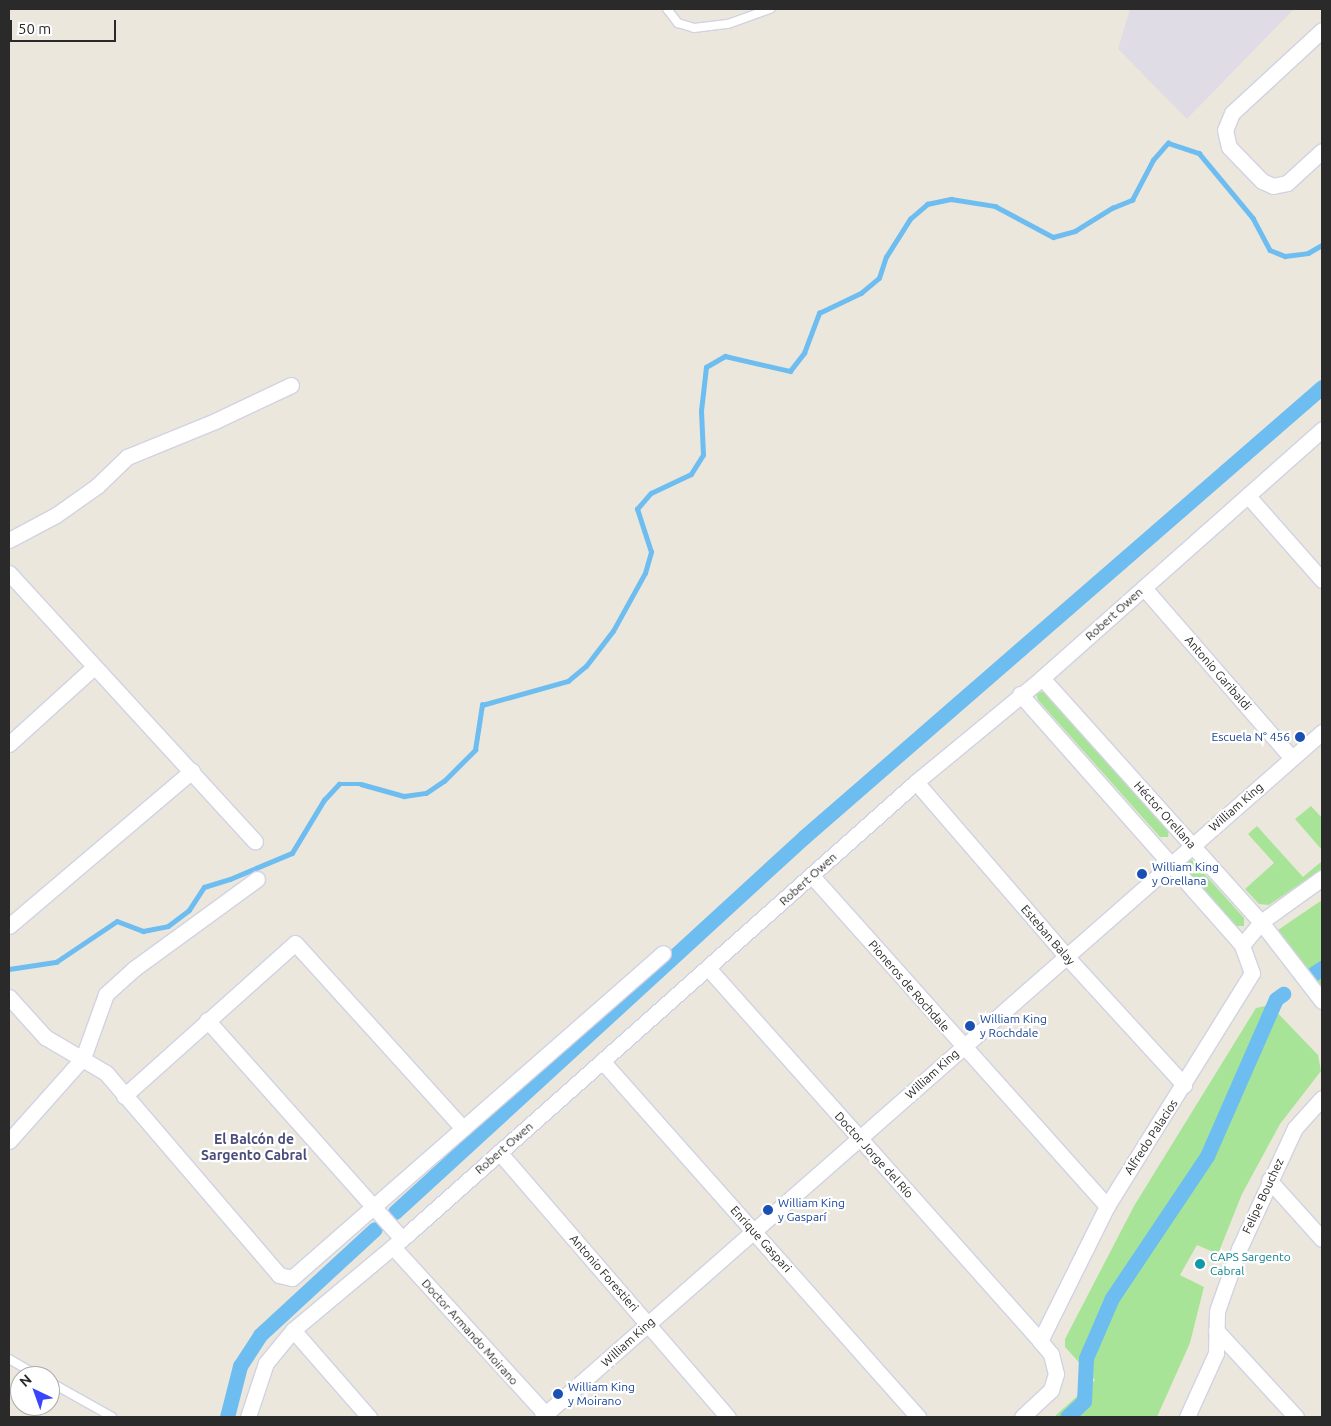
<!DOCTYPE html>
<html>
<head>
<meta charset="utf-8">
<style>
  body { margin:0 }
  #map { position:relative; width:1331px; height:1426px; overflow:hidden; background:#ece7dc; font-family:Ubuntu,sans-serif }
  div>[style] { position:absolute }
  .industrial>* { inset:0; background:#e0dce5 }
  .green>* { inset:0; background:#a8e497 }
  .stream>* { height:4.5px; margin:-2.25px; padding:0 2.25px; transform-origin:2.25px; border-radius:2.25px; background:#6dbdf0 }
  .canal>* { height:15px; margin:-7.5px; padding:0 7.5px; transform-origin:7.5px; border-radius:7.5px; background:#6dbdf0 }
  .roads { filter:drop-shadow(1px 0 #d1d2e3) drop-shadow(-1px 0 #d1d2e3) drop-shadow(0 1px #d1d2e3) drop-shadow(0 -1px #d1d2e3) }
  .service>* { height:8px; margin:-4px; padding:0 4px; transform-origin:4px; border-radius:4px; background:#fff }
  .minor>* { height:15px; margin:-7.5px; padding:0 7.5px; transform-origin:7.5px; border-radius:7.5px; background:#fff }
  .dots>* { width:14px; height:14px; translate:-50% -50%; box-sizing:border-box; border:2px solid #fff; border-radius:50% }
  span { translate:-50% -50%; white-space:nowrap; text-align:center; line-height:1.15; -webkit-text-stroke:4.5px #fff; paint-order:stroke }
  .street-label { font-size:12px; color:#2a2a2a }
  .transit-label { font-size:12px; color:#164399 }
  .right { translate:-100% -50%; text-align:right }
  .left { translate:0 -50%; text-align:left }
  .culture-label { font-size:12px; color:#0d838f }
  .neighbourhood-label { font-size:14px; color:#4a4c7b; font-weight:700 }
  .frame { position:absolute; inset:0; border:10px solid #2a2a2a; pointer-events:none }
  .north { position:absolute; left:10px; top:1366px; width:50px; height:50px; box-sizing:border-box; background:#fff; border:1px solid #aaa; border-radius:50%; rotate:318deg; font-size:14px; font-weight:700; line-height:20px; text-align:center; color:#2a2a2a }
  .north::after { content:''; display:block; margin:auto; width:18px; height:22px; background:#3945fc; clip-path:polygon(50% 0,100% 100%,50% 72%,0 100%) }
  .scale { position:absolute; left:10px; top:20px; width:106px; height:22px; box-sizing:border-box; border:2px solid #2a2a2a; border-top:0; padding-left:6px; font-size:15px; line-height:18px; white-space:nowrap; color:#2a2a2a; -webkit-text-stroke:4px #fff; paint-order:stroke }
</style>
</head>
<body>
<div id="map">
  <div class="industrial">
    <div style="clip-path:polygon(1130px 9px,1294px 9px,1187px 119px,1118px 49px)"></div>
  </div>
  <div class="green">
    <div style="clip-path:polygon(1044px 691px,1169px 829px,1168px 837px,1160px 837px,1038px 700px,1036px 694px)"></div>
    <div style="clip-path:polygon(1311px 806px,1322px 818px,1322px 850px,1295px 819px)"></div>
    <div style="clip-path:polygon(1257px 826px,1303px 877px,1322px 861px,1322px 869px,1269px 905px,1259px 904px,1245px 889px,1274px 863px,1248px 834px)"></div>
    <div style="clip-path:polygon(1192px 860px,1244px 918px,1244px 926px,1236px 926px,1186px 869px,1186px 861px)"></div>
    <div style="clip-path:polygon(1322px 900px,1322px 987px,1278px 930px)"></div>
    <div style="clip-path:polygon(1270px 1005px,1318px 1055px,1321px 1071px,1280px 1124px,1242px 1194px,1218px 1254px,1197px 1245px,1180px 1275px,1204px 1287px,1190px 1343px,1157px 1417px,1054px 1417px,1095px 1380px,1065px 1347px,1065px 1339px,1134px 1206px,1256px 1008px)"></div>
  </div>
  <div class="stream">
    <div style="left:9px;top:969px;width:48px;rotate:-8.5deg"></div>
    <div style="left:56px;top:962px;width:73px;rotate:-33.9deg"></div>
    <div style="left:117px;top:921px;width:28px;rotate:21deg"></div>
    <div style="left:143px;top:931px;width:25px;rotate:-11deg"></div>
    <div style="left:168px;top:926px;width:26px;rotate:-37deg"></div>
    <div style="left:189px;top:910px;width:27px;rotate:-57deg"></div>
    <div style="left:204px;top:887px;width:27px;rotate:-17deg"></div>
    <div style="left:230px;top:879px;width:67px;rotate:-22.8deg"></div>
    <div style="left:292px;top:853px;width:62px;rotate:-58.9deg"></div>
    <div style="left:324px;top:800px;width:22px;rotate:-47deg"></div>
    <div style="left:339px;top:784px;width:22px"></div>
    <div style="left:361px;top:784px;width:45px;rotate:15.6deg"></div>
    <div style="left:404px;top:796px;width:22px;rotate:-8deg"></div>
    <div style="left:426px;top:793px;width:22px;rotate:-34deg"></div>
    <div style="left:444px;top:781px;width:44px;rotate:-45deg"></div>
    <div style="left:475px;top:750px;width:46px;rotate:-81.2deg"></div>
    <div style="left:482px;top:705px;width:89px;rotate:-15.6deg"></div>
    <div style="left:568px;top:681px;width:23px;rotate:-40deg"></div>
    <div style="left:586px;top:666px;width:44px;rotate:-52.4deg"></div>
    <div style="left:613px;top:631px;width:66px;rotate:-61.1deg"></div>
    <div style="left:645px;top:573px;width:22px;rotate:-74deg"></div>
    <div style="left:651px;top:552px;width:45px;rotate:-108deg"></div>
    <div style="left:637px;top:509px;width:21px;rotate:-49deg"></div>
    <div style="left:651px;top:493px;width:44px;rotate:-25.4deg"></div>
    <div style="left:691px;top:474px;width:22px;rotate:-58deg"></div>
    <div style="left:703px;top:455px;width:44px;rotate:-92.6deg"></div>
    <div style="left:701px;top:411px;width:44px;rotate:-83.5deg"></div>
    <div style="left:706px;top:367px;width:22px;rotate:-30deg"></div>
    <div style="left:725px;top:356px;width:67px;rotate:13deg"></div>
    <div style="left:790px;top:371px;width:23px;rotate:-52deg"></div>
    <div style="left:804px;top:353px;width:43px;rotate:-69.4deg"></div>
    <div style="left:819px;top:313px;width:47px;rotate:-25.5deg"></div>
    <div style="left:861px;top:293px;width:23px;rotate:-40deg"></div>
    <div style="left:879px;top:278px;width:22px;rotate:-72deg"></div>
    <div style="left:886px;top:257px;width:45px;rotate:-57.7deg"></div>
    <div style="left:910px;top:219px;width:23px;rotate:-41deg"></div>
    <div style="left:927px;top:204px;width:25px;rotate:-12deg"></div>
    <div style="left:951px;top:199px;width:45px;rotate:9deg"></div>
    <div style="left:995px;top:206px;width:66px;rotate:28.1deg"></div>
    <div style="left:1053px;top:237px;width:23px;rotate:-15deg"></div>
    <div style="left:1075px;top:231px;width:44px;rotate:-31.9deg"></div>
    <div style="left:1112px;top:208px;width:22px;rotate:-22deg"></div>
    <div style="left:1132px;top:200px;width:45px;rotate:-62.3deg"></div>
    <div style="left:1153px;top:160px;width:23px;rotate:-49deg"></div>
    <div style="left:1168px;top:143px;width:33px;rotate:18deg"></div>
    <div style="left:1199px;top:153px;width:85px;rotate:50.3deg"></div>
    <div style="left:1253px;top:218px;width:36px;rotate:62deg"></div>
    <div style="left:1270px;top:250px;width:16px;rotate:22deg"></div>
    <div style="left:1285px;top:256px;width:23px;rotate:-7deg"></div>
    <div style="left:1308px;top:253px;width:16px;rotate:-30deg"></div>
  </div>
  <div class="canal">
    <div style="left:1313px;top:974px;width:11px;rotate:-34deg"></div>
    <div style="left:395px;top:1212px;width:555px;rotate:-42.52deg"></div>
    <div style="left:804px;top:837px;width:686px;rotate:-40.98deg"></div>
    <div style="left:227px;top:1417px;width:53px;rotate:-75.7deg"></div>
    <div style="left:240px;top:1366px;width:37px;rotate:-57deg"></div>
    <div style="left:260px;top:1335px;width:156px;rotate:-42.7deg"></div>
    <div style="left:1067px;top:1417px;width:23px;rotate:-43deg"></div>
    <div style="left:1084px;top:1401px;width:43px;rotate:-87.3deg"></div>
    <div style="left:1086px;top:1358px;width:65px;rotate:-66.6deg"></div>
    <div style="left:1112px;top:1298px;width:171px;rotate:-56.2deg"></div>
    <div style="left:1207px;top:1156px;width:171px;rotate:-66.3deg"></div>
    <div style="left:1276px;top:999px;width:9px;rotate:-36deg"></div>
  </div>
  <div class="roads">
    <div class="service">
      <div style="left:667px;top:9px;width:18px;rotate:52deg"></div>
      <div style="left:678px;top:23px;width:17px;rotate:17deg"></div>
      <div style="left:694px;top:28px;width:34px;rotate:-7deg"></div>
      <div style="left:728px;top:24px;width:45px;rotate:-19.7deg"></div>
      <div style="left:9px;top:1359px;width:34px;rotate:30deg"></div>
      <div style="left:50px;top:1382px;width:71px;rotate:29.4deg"></div>
    </div>
    <div class="minor">
      <div style="left:1322px;top:30px;width:122px;rotate:137.3deg"></div>
      <div style="left:1232px;top:113px;width:18px;rotate:112deg"></div>
      <div style="left:1225px;top:130px;width:17px;rotate:77deg"></div>
      <div style="left:1229px;top:147px;width:47px;rotate:45.9deg"></div>
      <div style="left:1262px;top:181px;width:12px;rotate:24deg"></div>
      <div style="left:1273px;top:186px;width:14px;rotate:-12deg"></div>
      <div style="left:1287px;top:183px;width:47px;rotate:-42.4deg"></div>
      <div style="left:1248px;top:496px;width:112px;rotate:48.6deg"></div>
      <div style="left:9px;top:540px;width:53px;rotate:-28deg"></div>
      <div style="left:56px;top:515px;width:50px;rotate:-35.3deg"></div>
      <div style="left:97px;top:486px;width:42px;rotate:-44deg"></div>
      <div style="left:127px;top:457px;width:95px;rotate:-22.2deg"></div>
      <div style="left:215px;top:421px;width:84px;rotate:-25.3deg"></div>
      <div style="left:9px;top:573px;width:364px;rotate:47.5deg"></div>
      <div style="left:1144px;top:588px;width:225px;rotate:49deg"></div>
      <div style="left:1042px;top:678px;width:328px;rotate:48.1deg"></div>
      <div style="left:1261px;top:922px;width:100px;rotate:52.3deg"></div>
      <div style="left:1020px;top:694px;width:335px;rotate:48.5deg"></div>
      <div style="left:9px;top:744px;width:115px;rotate:-42.2deg"></div>
      <div style="left:916px;top:782px;width:230px;rotate:49.2deg"></div>
      <div style="left:1066px;top:956px;width:175px;rotate:47.5deg"></div>
      <div style="left:812px;top:876px;width:443px;rotate:48.2deg"></div>
      <div style="left:9px;top:926px;width:240px;rotate:-40.3deg"></div>
      <div style="left:708px;top:968px;width:499px;rotate:48.3deg"></div>
      <div style="left:9px;top:997px;width:54px;rotate:48deg"></div>
      <div style="left:45px;top:1037px;width:71px;rotate:30.5deg"></div>
      <div style="left:106px;top:1073px;width:266px;rotate:49.4deg"></div>
      <div style="left:279px;top:1275px;width:13px;rotate:13deg"></div>
      <div style="left:292px;top:1278px;width:493px;rotate:-41.2deg"></div>
      <div style="left:207px;top:1020px;width:293px;rotate:48.3deg"></div>
      <div style="left:603px;top:1062px;width:475px;rotate:48.4deg"></div>
      <div style="left:124px;top:1096px;width:229px;rotate:-41.8deg"></div>
      <div style="left:295px;top:943px;width:250px;rotate:47.8deg"></div>
      <div style="left:9px;top:1141px;width:111px;rotate:-48.3deg"></div>
      <div style="left:83px;top:1058px;width:68px;rotate:-70.2deg"></div>
      <div style="left:106px;top:994px;width:39px;rotate:-42deg"></div>
      <div style="left:135px;top:968px;width:151px;rotate:-36.1deg"></div>
      <div style="left:499px;top:1152px;width:350px;rotate:49.2deg"></div>
      <div style="left:1269px;top:1180px;width:79px;rotate:48.1deg"></div>
      <div style="left:393px;top:1247px;width:230px;rotate:47.6deg"></div>
      <div style="left:293px;top:1330px;width:116px;rotate:48.9deg"></div>
      <div style="left:1216px;top:1330px;width:118px;rotate:47.4deg"></div>
      <div style="left:248px;top:1417px;width:57px;rotate:-71.6deg"></div>
      <div style="left:266px;top:1363px;width:43px;rotate:-50.7deg"></div>
      <div style="left:293px;top:1330px;width:142px;rotate:-39.9deg"></div>
      <div style="left:402px;top:1239px;width:688px;rotate:-41.64deg"></div>
      <div style="left:916px;top:782px;width:163px;rotate:-39.5deg"></div>
      <div style="left:1042px;top:678px;width:375px;rotate:-41.6deg"></div>
      <div style="left:542px;top:1417px;width:1038px;rotate:-41.29deg"></div>
      <div style="left:1022px;top:1417px;width:40px;rotate:-43deg"></div>
      <div style="left:1051px;top:1390px;width:17px;rotate:-73deg"></div>
      <div style="left:1056px;top:1374px;width:21px;rotate:-104deg"></div>
      <div style="left:1051px;top:1354px;width:17px;rotate:-130deg"></div>
      <div style="left:1040px;top:1341px;width:151px;rotate:-63.6deg"></div>
      <div style="left:1107px;top:1206px;width:274px;rotate:-58.1deg"></div>
      <div style="left:1252px;top:973px;width:30px;rotate:-110deg"></div>
      <div style="left:1242px;top:945px;width:30px;rotate:-50deg"></div>
      <div style="left:1261px;top:922px;width:75px;rotate:-35.8deg"></div>
      <div style="left:1187px;top:1417px;width:70px;rotate:-65.6deg"></div>
      <div style="left:1216px;top:1353px;width:42px;rotate:-88.6deg"></div>
      <div style="left:1217px;top:1311px;width:66px;rotate:-70.5deg"></div>
      <div style="left:1239px;top:1249px;width:133px;rotate:-65.2deg"></div>
      <div style="left:1295px;top:1128px;width:40px;rotate:-48deg"></div>
    </div>
  </div>
  <div class="dots">
    <div style="left:1300px;top:737px;background:#1a4fb4"></div>
    <div style="left:1142px;top:874px;background:#1a4fb4"></div>
    <div style="left:970px;top:1026px;background:#1a4fb4"></div>
    <div style="left:768px;top:1210px;background:#1a4fb4"></div>
    <div style="left:1200px;top:1264px;background:#0f9aa8"></div>
    <div style="left:558px;top:1394px;background:#1a4fb4"></div>
  </div>
  <div class="street-label">
    <span style="left:1114px;top:614px;rotate:-42deg">Robert Owen</span>
    <span style="left:1218px;top:673px;rotate:49deg">Antonio Garibaldi</span>
    <span style="left:1236px;top:807px;rotate:-41deg">William King</span>
    <span style="left:1165px;top:815px;rotate:48deg">Héctor Orellana</span>
    <span style="left:808px;top:879px;rotate:-42deg">Robert Owen</span>
    <span style="left:1048px;top:935px;rotate:49deg">Esteban Balay</span>
    <span style="left:909px;top:986px;rotate:49deg">Pioneros de Rochdale</span>
    <span style="left:932px;top:1074px;rotate:-42deg">William King</span>
    <span style="left:1151px;top:1137px;rotate:-57deg">Alfredo Palacios</span>
    <span style="left:504px;top:1148px;rotate:-41deg">Robert Owen</span>
    <span style="left:874px;top:1155px;rotate:48deg">Doctor Jorge del Río</span>
    <span style="left:1263px;top:1196px;rotate:-65deg">Felipe Bouchez</span>
    <span style="left:761px;top:1239px;rotate:48deg">Enrique Gaspari</span>
    <span style="left:604px;top:1273px;rotate:49deg">Antonio Forestieri</span>
    <span style="left:470px;top:1332px;rotate:48deg">Doctor Armando Moirano</span>
    <span style="left:628px;top:1342px;rotate:-42deg">William King</span>
  </div>
  <div class="transit-label">
    <span class="right" style="left:1290px;top:737px">Escuela N° 456</span>
    <span class="left" style="left:1152px;top:874px">William King<br>y Orellana</span>
    <span class="left" style="left:980px;top:1026px">William King<br>y Rochdale</span>
    <span class="left" style="left:778px;top:1210px">William King<br>y Gasparí</span>
    <span class="left" style="left:568px;top:1394px">William King<br>y Moirano</span>
  </div>
  <div class="culture-label">
    <span class="left" style="left:1210px;top:1264px">CAPS Sargento<br>Cabral</span>
  </div>
  <div class="neighbourhood-label">
    <span style="left:254px;top:1147px">El Balcón de<br>Sargento Cabral</span>
  </div>
  <div class="frame"></div>
  <div class="north">N</div>
  <div class="scale">50 m</div>
</div>
</body>
</html>
